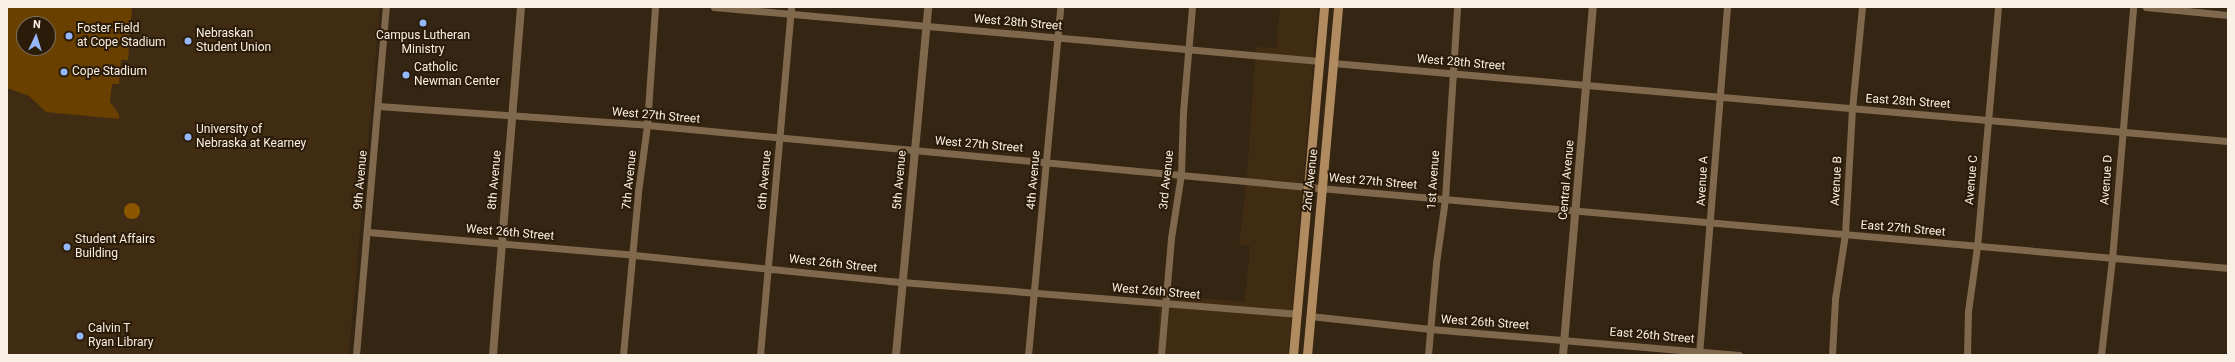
<!DOCTYPE html>
<html>
<head>
<meta charset="utf-8">
<style>
  body { margin:0 }
  #map { position:relative; width:2235px; height:362px; overflow:hidden; background:#352513; font-family:Roboto,sans-serif }
  div>[style] { position:absolute }
  .built>* { inset:0; background:#402c13 }
  .green>* { inset:0; background:#694000 }
  .water>* { inset:0; background:#8b5600 }
  .round { border-radius:50% }
  .minor>* { height:7px; margin:-3.5px; padding:0 3.5px; transform-origin:3.5px; border-radius:3.5px; background:#80684d }
  .tertiary>* { height:8px; margin:-4px; padding:0 4px; transform-origin:4px; border-radius:4px; background:#80684d }
  .secondary>* { height:9px; margin:-4.5px; padding:0 4.5px; transform-origin:4.5px; border-radius:4.5px; background:#b18b60 }
  .dots>* { width:11px; height:11px; translate:-50% -50%; box-sizing:border-box; border:2px solid #2b1c09; border-radius:50% }
  span { translate:-50% -50%; white-space:nowrap; text-align:center; line-height:1.15; -webkit-text-stroke:4px #2b1c09; paint-order:stroke }
  .street-label { font-size:12px; color:#faefe3 }
  .poi-label { font-size:12px; color:#faefe3 }
  .left { translate:0 -50%; text-align:left }
  .frame { position:absolute; inset:0; border:8px solid #faefe3; pointer-events:none }
  .north { position:absolute; left:16px; top:16px; width:40px; height:40px; box-sizing:border-box; background:#2b1c09; border:1px solid #7e7060; border-radius:50%; rotate:4deg; font-size:11px; font-weight:700; line-height:16px; text-align:center; color:#faefe3 }
  .north::after { content:''; display:block; margin:auto; width:14px; height:18px; background:#94b7fd; clip-path:polygon(50% 0,100% 100%,50% 72%,0 100%) }
</style>
</head>
<body>
<div id="map">
  <div class="built">
    <div style="clip-path:polygon(evenodd,7px 7px,380px 7px,349px 355px,7px 355px,7px 7px,24px 24px,48px 24px,48px 48px,24px 48px,24px 24px)"></div>
    <div style="clip-path:polygon(1280px 7px,1318px 7px,1288px 355px,1157px 355px,1160px 294px,1245px 302px,1250px 246px,1239px 245px,1246px 187px,1256px 47px,1276px 48px)"></div>
  </div>
  <div class="green">
    <div style="clip-path:polygon(evenodd,7px 7px,132px 7px,128px 60px,121px 60px,119px 84px,112px 84px,110px 102px,119px 114px,119px 119px,46px 112px,29px 96px,7px 88px,7px 7px,24px 24px,48px 24px,48px 48px,24px 48px,24px 24px)"></div>
  </div>
  <div class="water">
    <div class="round" style="left:124px;top:203px;width:16px;height:16px"></div>
  </div>
  <div class="minor">
    <div style="left:714px;top:7px;width:608px;rotate:5.09deg"></div>
    <div style="left:2146px;top:7px;width:82px;rotate:5.6deg"></div>
    <div style="left:1333px;top:63px;width:898px;rotate:4.98deg"></div>
    <div style="left:378px;top:106px;width:270px;rotate:4deg"></div>
    <div style="left:647px;top:125px;width:664px;rotate:5.36deg"></div>
    <div style="left:1308px;top:187px;width:924px;rotate:5.03deg"></div>
    <div style="left:368px;top:232px;width:267px;rotate:4.9deg"></div>
    <div style="left:634px;top:255px;width:256px;rotate:5.8deg"></div>
    <div style="left:889px;top:281px;width:409px;rotate:4.6deg"></div>
    <div style="left:1310px;top:316px;width:121px;rotate:6.2deg"></div>
    <div style="left:1430px;top:329px;width:310px;rotate:4.8deg"></div>
    <div style="left:356px;top:355px;width:349px;rotate:-85.1deg"></div>
    <div style="left:623px;top:355px;width:164px;rotate:-84.7deg"></div>
    <div style="left:638px;top:192px;width:68px;rotate:-82.3deg"></div>
    <div style="left:647px;top:125px;width:118px;rotate:-86.1deg"></div>
    <div style="left:760px;top:355px;width:349px;rotate:-84.9deg"></div>
    <div style="left:1028px;top:355px;width:349px;rotate:-84.7deg"></div>
    <div style="left:1161px;top:355px;width:117px;rotate:-85.1deg"></div>
    <div style="left:1171px;top:238px;width:65px;rotate:-81.1deg"></div>
    <div style="left:1181px;top:174px;width:62px;rotate:-88.2deg"></div>
    <div style="left:1183px;top:112px;width:105px;rotate:-85.1deg"></div>
    <div style="left:1428px;top:355px;width:92px;rotate:-85deg"></div>
    <div style="left:1436px;top:263px;width:65px;rotate:-82deg"></div>
    <div style="left:1445px;top:199px;width:192px;rotate:-86.4deg"></div>
    <div style="left:1699px;top:355px;width:349px;rotate:-85.4deg"></div>
    <div style="left:1832px;top:355px;width:56px;rotate:-86.9deg"></div>
    <div style="left:1835px;top:299px;width:66px;rotate:-81.3deg"></div>
    <div style="left:1845px;top:234px;width:125px;rotate:-86.8deg"></div>
    <div style="left:1852px;top:109px;width:102px;rotate:-84.4deg"></div>
    <div style="left:1967px;top:355px;width:44px;rotate:-88.7deg"></div>
    <div style="left:1968px;top:311px;width:65px;rotate:-82deg"></div>
    <div style="left:1977px;top:247px;width:241px;rotate:-85deg"></div>
    <div style="left:2101px;top:355px;width:97px;rotate:-83.5deg"></div>
    <div style="left:2112px;top:259px;width:253px;rotate:-85.2deg"></div>
  </div>
  <div class="tertiary">
    <div style="left:493px;top:355px;width:349px;rotate:-85.4deg"></div>
    <div style="left:896px;top:355px;width:349px;rotate:-84.7deg"></div>
    <div style="left:1563px;top:355px;width:349px;rotate:-85.1deg"></div>
  </div>
  <div class="secondary">
    <div style="left:1293px;top:355px;width:349px;rotate:-84.9deg"></div>
    <div style="left:1307px;top:355px;width:349px;rotate:-84.9deg"></div>
  </div>
  <div class="dots">
    <div style="left:423px;top:23px;background:#94b7fd"></div>
    <div style="left:69px;top:36px;background:#94b7fd"></div>
    <div style="left:188px;top:41px;background:#94b7fd"></div>
    <div style="left:64px;top:72px;background:#94b7fd"></div>
    <div style="left:406px;top:75px;background:#94b7fd"></div>
    <div style="left:188px;top:137px;background:#94b7fd"></div>
    <div style="left:67px;top:247px;background:#94b7fd"></div>
    <div style="left:80px;top:336px;background:#94b7fd"></div>
  </div>
  <div class="street-label">
    <span style="left:1018px;top:23px;rotate:5deg">West 28th Street</span>
    <span style="left:1461px;top:63px;rotate:5deg">West 28th Street</span>
    <span style="left:1908px;top:102px;rotate:4deg">East 28th Street</span>
    <span style="left:656px;top:116px;rotate:5deg">West 27th Street</span>
    <span style="left:979px;top:145px;rotate:5deg">West 27th Street</span>
    <span style="left:361px;top:180px;rotate:-85deg">9th Avenue</span>
    <span style="left:495px;top:180px;rotate:-85deg">8th Avenue</span>
    <span style="left:630px;top:180px;rotate:-84deg">7th Avenue</span>
    <span style="left:765px;top:180px;rotate:-85deg">6th Avenue</span>
    <span style="left:900px;top:180px;rotate:-85deg">5th Avenue</span>
    <span style="left:1034px;top:180px;rotate:-85deg">4th Avenue</span>
    <span style="left:1167px;top:180px;rotate:-84deg">3rd Avenue</span>
    <span style="left:1311px;top:180px;rotate:-84deg">2nd Avenue</span>
    <span style="left:1434px;top:180px;rotate:-86deg">1st Avenue</span>
    <span style="left:1567px;top:180px;rotate:-85deg">Central Avenue</span>
    <span style="left:1972px;top:180px;rotate:-85deg">Avenue C</span>
    <span style="left:2107px;top:180px;rotate:-86deg">Avenue D</span>
    <span style="left:1703px;top:181px;rotate:-87deg">Avenue A</span>
    <span style="left:1837px;top:181px;rotate:-87deg">Avenue B</span>
    <span style="left:1373px;top:182px;rotate:5deg">West 27th Street</span>
    <span style="left:1903px;top:229px;rotate:5deg">East 27th Street</span>
    <span style="left:510px;top:233px;rotate:5deg">West 26th Street</span>
    <span style="left:833px;top:264px;rotate:6deg">West 26th Street</span>
    <span style="left:1156px;top:292px;rotate:5deg">West 26th Street</span>
    <span style="left:1485px;top:323px;rotate:4deg">West 26th Street</span>
    <span style="left:1652px;top:336px;rotate:5deg">East 26th Street</span>
  </div>
  <div class="poi-label">
    <span class="left" style="left:77px;top:36px">Foster Field<br>at Cope Stadium</span>
    <span class="left" style="left:196px;top:41px">Nebraskan<br>Student Union</span>
    <span style="left:423px;top:43px">Campus Lutheran<br>Ministry</span>
    <span class="left" style="left:414px;top:75px">Catholic<br>Newman Center</span>
    <span class="left" style="left:72px;top:72px">Cope Stadium</span>
    <span class="left" style="left:196px;top:137px">University of<br>Nebraska at Kearney</span>
    <span class="left" style="left:75px;top:247px">Student Affairs<br>Building</span>
    <span class="left" style="left:88px;top:336px">Calvin T<br>Ryan Library</span>
  </div>
  <div class="frame"></div>
  <div class="north">N</div>
</div>
</body>
</html>
